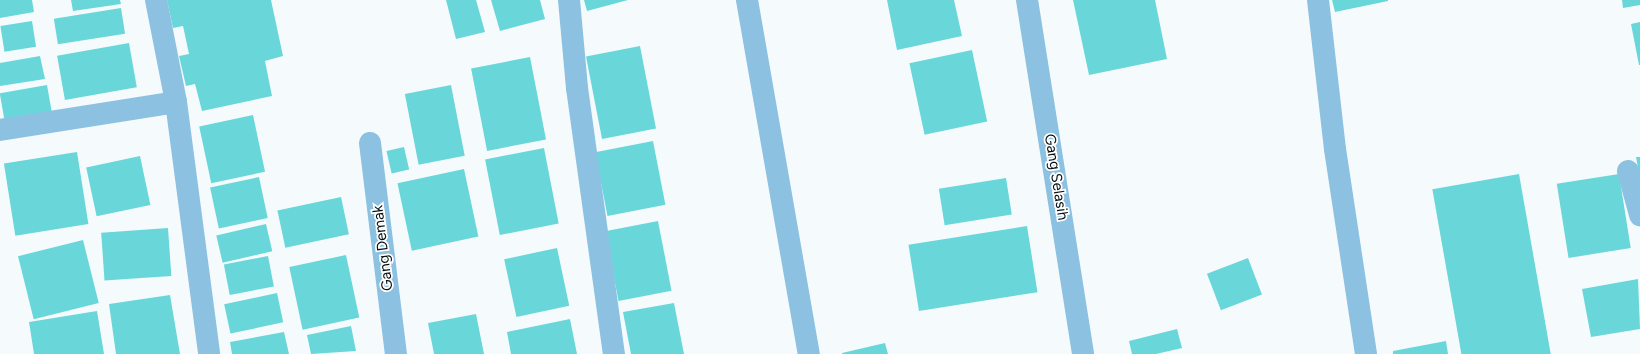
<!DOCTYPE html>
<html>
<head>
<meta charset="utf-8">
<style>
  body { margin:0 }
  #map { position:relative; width:1640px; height:354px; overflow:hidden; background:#f5fbfd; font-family:Figtree,sans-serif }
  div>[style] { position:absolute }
  .building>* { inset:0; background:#69d7da; transform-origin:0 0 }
  .minor>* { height:22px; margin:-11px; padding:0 11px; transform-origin:11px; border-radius:11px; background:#8cc1e1 }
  span { translate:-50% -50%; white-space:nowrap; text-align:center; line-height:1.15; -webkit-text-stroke:3.5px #fff; paint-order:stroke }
  .street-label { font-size:15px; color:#061013 }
</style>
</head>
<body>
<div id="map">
  <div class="building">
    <div style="clip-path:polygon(0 0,32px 0,34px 12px,0 18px)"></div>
    <div style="clip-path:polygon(71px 0,120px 0,121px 4px,73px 11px)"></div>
    <div style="clip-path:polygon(167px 0,271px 0,283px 56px,265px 61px,272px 96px,202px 111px,195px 84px,186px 86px,179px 56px,189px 54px,183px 26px,173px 28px)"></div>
    <div style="clip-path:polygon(446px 0,476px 0,485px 32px,456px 39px)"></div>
    <div style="clip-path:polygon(491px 0,540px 0,545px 19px,500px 31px)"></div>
    <div style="clip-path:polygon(584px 0,628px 0,587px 11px)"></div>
    <div style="clip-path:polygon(887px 0,954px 0,962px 36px,897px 50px)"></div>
    <div style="clip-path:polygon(1073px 0,1155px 0,1167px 59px,1089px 75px)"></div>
    <div style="clip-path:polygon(1332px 0,1388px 0,1388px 1px,1335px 12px)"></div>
    <div style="clip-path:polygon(1622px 0,1640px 0,1640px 5px,1623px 8px)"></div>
    <div style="left:121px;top:8px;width:26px;height:68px;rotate:81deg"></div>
    <div style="left:32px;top:21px;width:26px;height:32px;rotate:81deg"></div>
    <div style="clip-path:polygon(1640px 22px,1640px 65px,1639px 65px,1631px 24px)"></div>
    <div style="left:129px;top:43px;width:45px;height:73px;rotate:80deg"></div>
    <div style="left:640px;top:46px;width:84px;height:55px;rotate:79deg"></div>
    <div style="left:972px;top:50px;width:73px;height:64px;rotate:78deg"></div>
    <div style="clip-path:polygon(40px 56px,45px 79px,0 86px,0 63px)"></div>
    <div style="left:530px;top:57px;width:84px;height:60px;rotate:79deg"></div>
    <div style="left:47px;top:85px;width:28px;height:48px;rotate:80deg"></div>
    <div style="left:451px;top:85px;width:72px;height:47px;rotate:79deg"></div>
    <div style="left:253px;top:115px;width:58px;height:55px;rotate:78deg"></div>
    <div style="left:653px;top:141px;width:65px;height:59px;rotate:79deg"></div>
    <div style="left:404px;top:147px;width:23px;height:18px;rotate:77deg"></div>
    <div style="left:544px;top:148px;width:77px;height:60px;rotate:79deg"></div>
    <div style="left:77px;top:152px;width:73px;height:74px;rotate:81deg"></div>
    <div style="left:140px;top:156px;width:50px;height:55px;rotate:78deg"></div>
    <div style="clip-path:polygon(1636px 157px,1640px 157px,1640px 173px,1639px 173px)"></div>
    <div style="left:464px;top:169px;width:69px;height:68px;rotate:78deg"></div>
    <div style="left:1519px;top:174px;width:183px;height:88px;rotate:80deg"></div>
    <div style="left:1619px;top:174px;width:75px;height:63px;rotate:81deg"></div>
    <div style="left:259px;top:177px;width:42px;height:50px;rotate:78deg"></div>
    <div style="left:1006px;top:178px;width:37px;height:68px;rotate:81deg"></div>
    <div style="left:341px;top:197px;width:38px;height:65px;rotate:78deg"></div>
    <div style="left:658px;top:221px;width:71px;height:54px;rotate:79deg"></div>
    <div style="left:266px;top:224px;width:28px;height:51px;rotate:77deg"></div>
    <div style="left:1027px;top:226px;width:67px;height:120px;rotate:81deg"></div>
    <div style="left:168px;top:228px;width:48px;height:67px;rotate:86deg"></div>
    <div style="left:83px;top:240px;width:65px;height:67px;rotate:76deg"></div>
    <div style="left:557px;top:248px;width:59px;height:54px;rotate:78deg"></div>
    <div style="left:346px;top:255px;width:64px;height:58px;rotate:78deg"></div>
    <div style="left:268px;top:256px;width:31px;height:45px;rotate:79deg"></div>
    <div style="left:1248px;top:258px;width:39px;height:44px;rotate:69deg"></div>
    <div style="clip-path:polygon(1638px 279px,1640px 329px,1591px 337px,1582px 289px)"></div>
    <div style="left:277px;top:293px;width:30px;height:54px;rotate:78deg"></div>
    <div style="clip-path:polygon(170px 295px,180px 354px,116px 354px,109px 304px)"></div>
    <div style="clip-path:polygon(674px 303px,684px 354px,631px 354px,623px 312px)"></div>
    <div style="clip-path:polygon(97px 311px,104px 354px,34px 354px,29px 322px)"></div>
    <div style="clip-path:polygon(476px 314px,484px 354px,434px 354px,428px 323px)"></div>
    <div style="clip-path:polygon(570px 319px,577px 354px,511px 354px,507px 332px)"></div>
    <div style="clip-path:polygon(351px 326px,356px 351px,311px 354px,307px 335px)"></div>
    <div style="clip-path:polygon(1177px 329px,1182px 348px,1156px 354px,1132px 354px,1129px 341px)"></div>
    <div style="clip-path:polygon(284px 332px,289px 354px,232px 354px,230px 342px)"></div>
    <div style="clip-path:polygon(1446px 341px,1448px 354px,1393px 354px,1393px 351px)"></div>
    <div style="clip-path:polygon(885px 343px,888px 354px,842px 354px,842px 353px)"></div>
  </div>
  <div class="minor">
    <div style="left:156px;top:0;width:104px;rotate:78.9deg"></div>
    <div style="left:176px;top:102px;width:254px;rotate:82.5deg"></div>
    <div style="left:569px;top:0;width:88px;rotate:84.8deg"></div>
    <div style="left:577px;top:88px;width:269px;rotate:82.1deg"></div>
    <div style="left:747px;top:0;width:359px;rotate:80.1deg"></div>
    <div style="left:1027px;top:0;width:358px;rotate:81deg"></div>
    <div style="left:1318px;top:0;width:150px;rotate:83.5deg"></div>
    <div style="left:1335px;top:149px;width:207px;rotate:81.4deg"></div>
    <div style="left:0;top:130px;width:178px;rotate:-9deg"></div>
    <div style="left:370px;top:143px;width:213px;rotate:83deg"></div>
    <div style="left:1628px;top:171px;width:46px;rotate:74.7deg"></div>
  </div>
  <div class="street-label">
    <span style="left:1056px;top:177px;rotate:81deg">Gang Selasih</span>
    <span style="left:383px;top:248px;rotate:-97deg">Gang Demak</span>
  </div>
</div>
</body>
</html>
